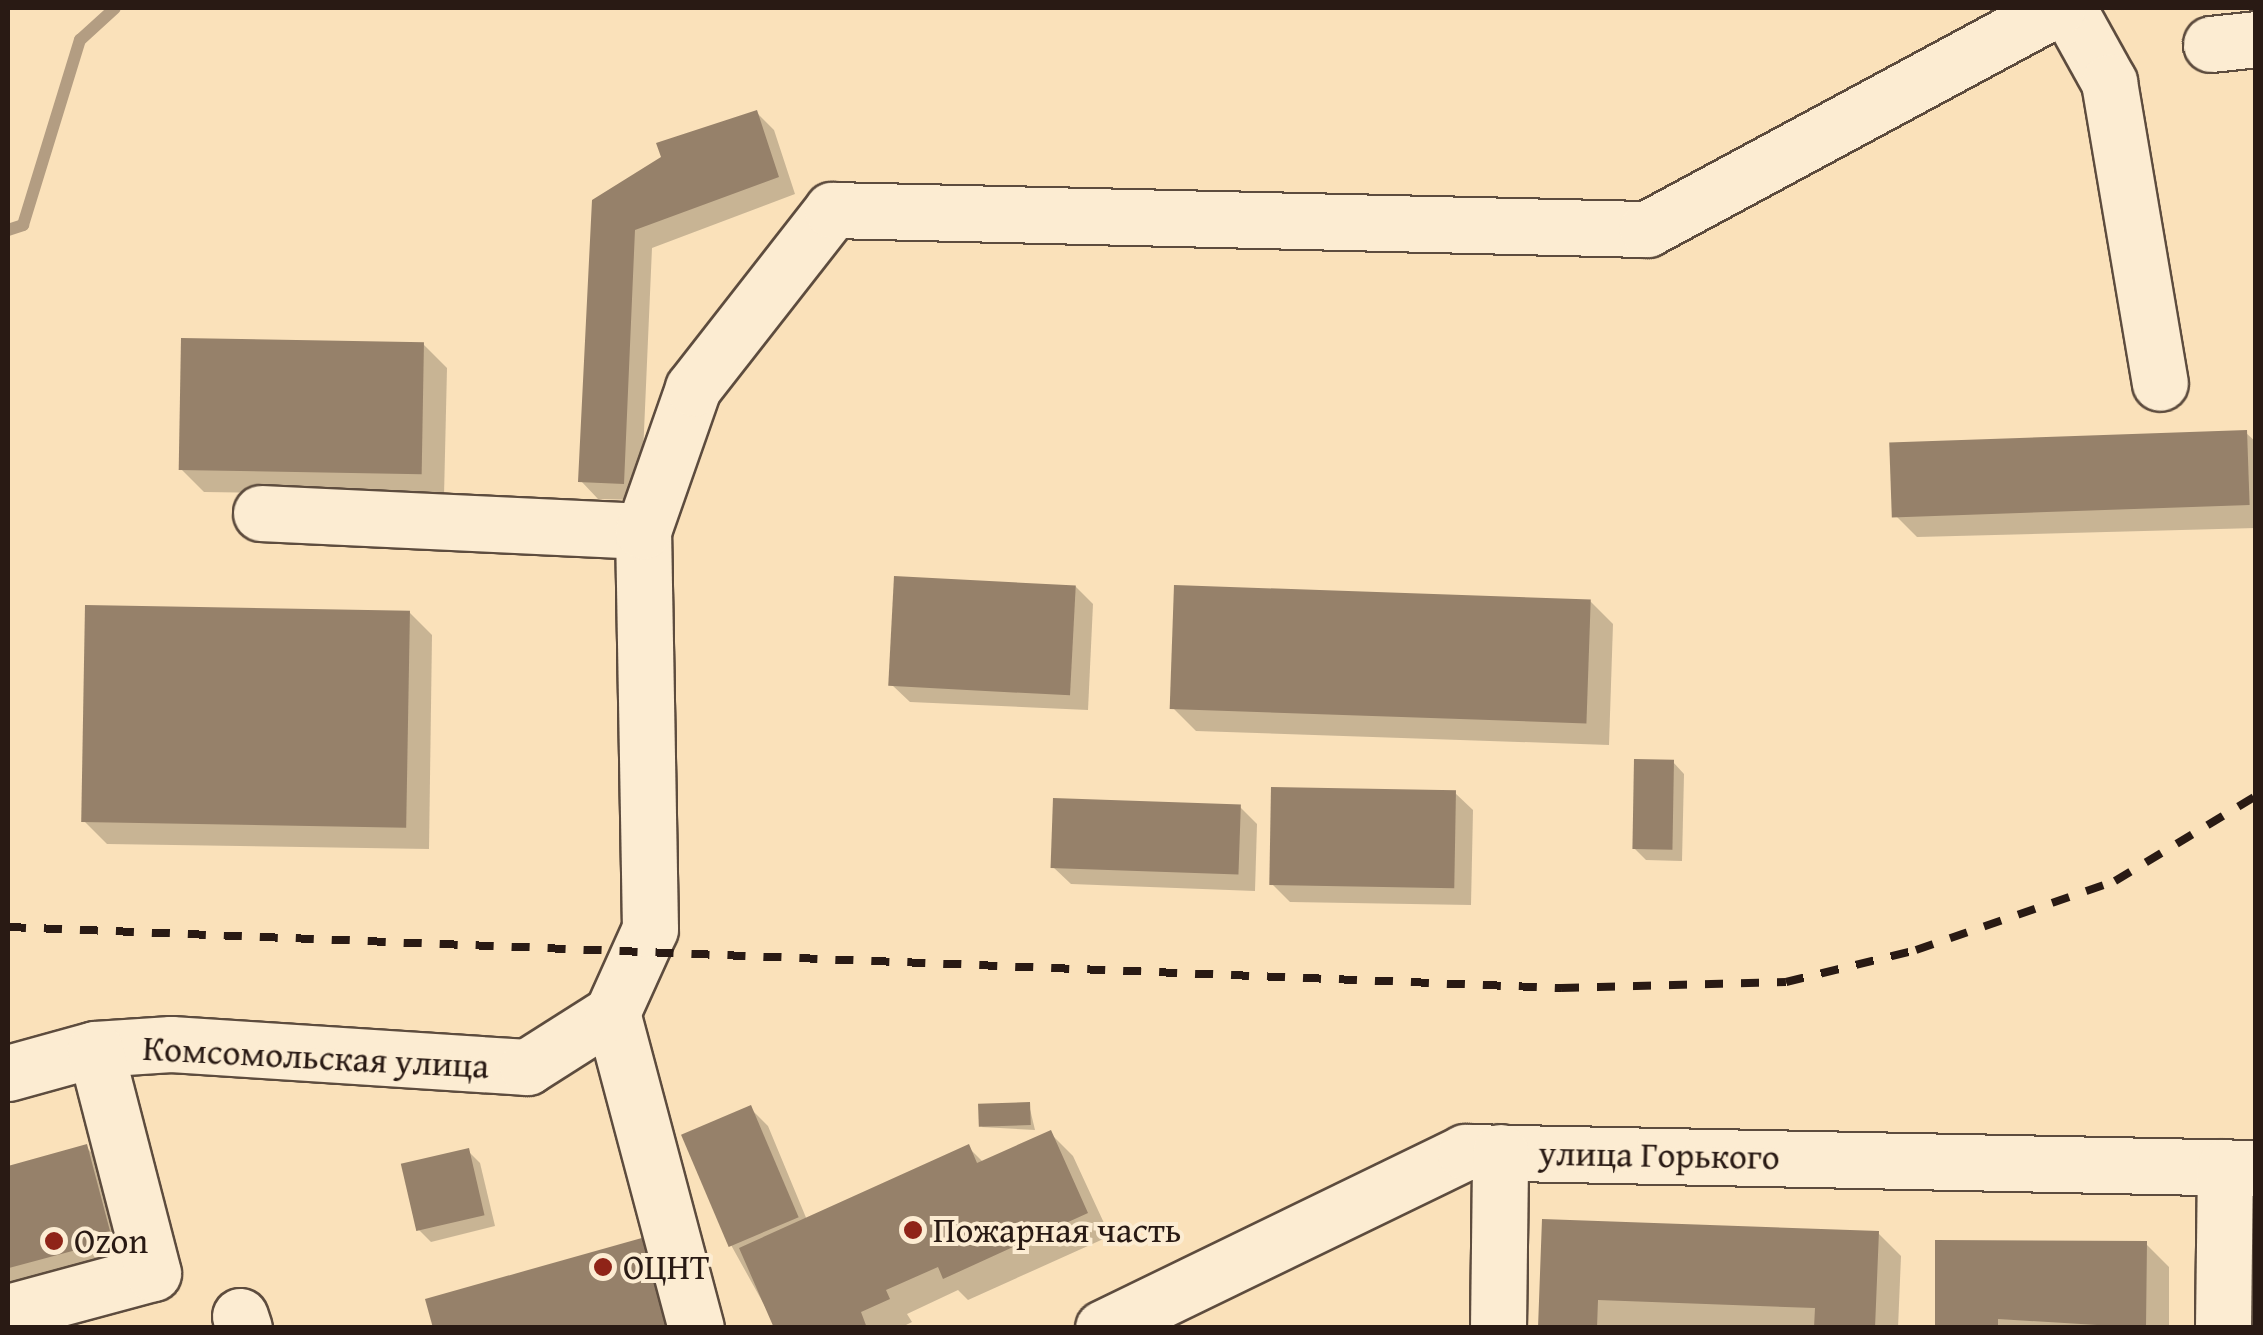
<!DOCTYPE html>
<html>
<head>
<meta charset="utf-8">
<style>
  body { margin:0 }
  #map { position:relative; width:2263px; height:1335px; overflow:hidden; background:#fae1ba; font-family:"Gentium Book Plus",serif }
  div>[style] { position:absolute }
  .shadow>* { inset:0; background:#0003 }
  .stream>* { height:12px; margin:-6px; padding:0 6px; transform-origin:6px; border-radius:6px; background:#b39d82 }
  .building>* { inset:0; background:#96816a; transform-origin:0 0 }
  .roads { filter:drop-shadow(2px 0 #5d4c3e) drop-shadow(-2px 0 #5d4c3e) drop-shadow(0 2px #5d4c3e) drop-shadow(0 -2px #5d4c3e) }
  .minor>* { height:55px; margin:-27.5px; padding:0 27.5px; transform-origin:27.5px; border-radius:27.5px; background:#fcecd2 }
  .rail>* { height:8px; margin-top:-4px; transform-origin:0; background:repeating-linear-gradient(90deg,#291a14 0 18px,transparent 0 36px) }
  .dots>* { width:28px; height:28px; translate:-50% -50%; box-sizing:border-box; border:5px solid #fcecd2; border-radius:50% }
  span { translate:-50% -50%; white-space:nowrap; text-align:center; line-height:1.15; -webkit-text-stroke:8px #fcecd2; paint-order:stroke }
  .street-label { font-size:35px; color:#291a14 }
  .poi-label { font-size:35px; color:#291a14 }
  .left { translate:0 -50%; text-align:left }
  .frame { position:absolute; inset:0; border:10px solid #291a14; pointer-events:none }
</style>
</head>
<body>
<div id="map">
  <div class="shadow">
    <div style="clip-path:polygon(757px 113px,774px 130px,795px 194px,652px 248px,641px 500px,598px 499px,581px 481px,594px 201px)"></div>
    <div style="clip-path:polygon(423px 344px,447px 368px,444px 496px,204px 492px,181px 469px)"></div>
    <div style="clip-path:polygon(2246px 433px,2256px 442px,2256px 528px,1917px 537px,1894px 514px)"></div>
    <div style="clip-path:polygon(1075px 586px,1093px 604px,1088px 710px,910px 702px,892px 685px)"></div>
    <div style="clip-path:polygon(1590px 601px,1613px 624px,1609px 745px,1196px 731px,1173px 708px)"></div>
    <div style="clip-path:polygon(409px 612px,432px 635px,429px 849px,107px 844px,84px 821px)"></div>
    <div style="clip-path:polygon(1673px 762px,1684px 774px,1682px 861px,1646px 860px,1634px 848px)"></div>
    <div style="clip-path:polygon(1455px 793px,1473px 810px,1471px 905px,1290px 902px,1272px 884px)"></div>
    <div style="clip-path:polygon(1240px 807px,1257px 824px,1255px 891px,1071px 884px,1053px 867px)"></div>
    <div style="clip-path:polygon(1029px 1105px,1035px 1130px,981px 1127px)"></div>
    <div style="clip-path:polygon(750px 1108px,768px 1126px,807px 1220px,968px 1147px,984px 1163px,1050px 1133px,1073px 1156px,1110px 1236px,968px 1300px,958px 1290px,907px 1314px,912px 1322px,900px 1328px,777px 1328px,731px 1245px)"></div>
    <div style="clip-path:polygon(86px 1147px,130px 1191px,152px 1275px,31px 1307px,8px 1283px,8px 1168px)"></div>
    <div style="clip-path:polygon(468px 1151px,480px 1163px,495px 1226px,431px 1242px,419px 1230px)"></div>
    <div style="clip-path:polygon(1544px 1222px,1878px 1233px,1901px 1256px,1898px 1328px,1541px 1328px)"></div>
    <div style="clip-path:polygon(2146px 1244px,2169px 1267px,2169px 1328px,1937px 1328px)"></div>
  </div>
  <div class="stream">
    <div style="left:8px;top:230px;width:16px;rotate:-18deg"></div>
    <div style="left:23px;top:225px;width:194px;rotate:-72.9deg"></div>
    <div style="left:80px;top:40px;width:47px;rotate:-42.4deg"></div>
  </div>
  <div class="building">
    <div style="clip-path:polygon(757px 110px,779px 177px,635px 230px,624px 484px,578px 482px,592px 200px,661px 157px,656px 143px)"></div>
    <div style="left:181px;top:338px;width:243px;height:132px;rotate:1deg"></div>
    <div style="left:2247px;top:430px;width:75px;height:358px;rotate:88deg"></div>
    <div style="left:894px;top:576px;width:182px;height:110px;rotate:3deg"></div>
    <div style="left:1174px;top:585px;width:417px;height:124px;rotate:2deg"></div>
    <div style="left:85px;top:605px;width:325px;height:217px;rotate:1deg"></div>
    <div style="left:1634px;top:759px;width:40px;height:90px;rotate:1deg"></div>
    <div style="left:1271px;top:787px;width:185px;height:98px;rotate:1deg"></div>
    <div style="left:1053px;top:798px;width:188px;height:70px;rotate:2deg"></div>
    <div style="left:1030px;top:1102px;width:23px;height:52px;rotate:88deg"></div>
    <div style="left:751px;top:1105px;width:122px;height:76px;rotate:67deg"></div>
    <div style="clip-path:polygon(1051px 1130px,1088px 1213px,943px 1279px,938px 1267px,886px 1290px,890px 1299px,861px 1312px,867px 1328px,774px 1328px,739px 1248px,969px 1144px,977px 1163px)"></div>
    <div style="clip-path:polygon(87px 1144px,110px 1231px,89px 1236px,91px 1246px,9px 1268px,8px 1166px)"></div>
    <div style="left:469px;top:1148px;width:69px;height:70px;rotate:77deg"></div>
    <div style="clip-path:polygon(1542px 1219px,1879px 1231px,1875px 1328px,1814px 1328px,1815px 1308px,1598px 1300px,1597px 1328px,1538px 1328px)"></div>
    <div style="clip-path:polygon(656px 1234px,682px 1328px,433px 1328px,425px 1299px)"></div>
    <div style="clip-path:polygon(1935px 1240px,2147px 1241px,2146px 1328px,1998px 1319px,1998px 1328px,1935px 1328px)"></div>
  </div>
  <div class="roads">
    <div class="minor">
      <div style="left:2068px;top:8px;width:85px;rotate:61deg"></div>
      <div style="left:2109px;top:82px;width:305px;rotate:80.4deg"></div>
      <div style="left:2211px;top:44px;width:45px;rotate:-6.3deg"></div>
      <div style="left:261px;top:513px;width:382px;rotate:2.7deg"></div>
      <div style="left:8px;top:1073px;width:90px;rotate:-15.4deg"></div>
      <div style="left:95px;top:1049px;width:76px;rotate:-3.8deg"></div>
      <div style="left:171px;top:1044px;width:357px;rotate:3.7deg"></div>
      <div style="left:527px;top:1067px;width:101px;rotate:-32.4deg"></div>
      <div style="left:8px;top:1312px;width:150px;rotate:-15.1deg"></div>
      <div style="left:153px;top:1273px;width:231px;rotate:-104.5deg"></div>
      <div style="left:240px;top:1316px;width:13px;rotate:72deg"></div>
      <div style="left:696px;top:1328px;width:326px;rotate:-104.9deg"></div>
      <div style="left:612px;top:1013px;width:92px;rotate:-65.7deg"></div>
      <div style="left:650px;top:929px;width:398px;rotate:-91deg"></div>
      <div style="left:643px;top:531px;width:151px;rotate:-70.7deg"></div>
      <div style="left:693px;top:388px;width:226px;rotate:-52deg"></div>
      <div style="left:832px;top:210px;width:815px;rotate:1.34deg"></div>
      <div style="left:1647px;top:229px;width:466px;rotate:-28.3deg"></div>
      <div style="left:1103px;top:1328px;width:403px;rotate:-25.9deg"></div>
      <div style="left:1465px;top:1152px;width:791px;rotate:1.16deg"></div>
      <div style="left:1498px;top:1328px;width:176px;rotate:-89.3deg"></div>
      <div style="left:2223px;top:1328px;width:161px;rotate:-89.3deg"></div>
    </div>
  </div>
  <div class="rail">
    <div style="left:8px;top:927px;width:1554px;rotate:2.25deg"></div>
    <div style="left:1561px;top:988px;width:225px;rotate:-1.5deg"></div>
    <div style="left:1786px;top:982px;width:134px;rotate:-13.8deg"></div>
    <div style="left:1916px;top:950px;width:211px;rotate:-19.1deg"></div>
    <div style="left:2115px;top:881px;width:165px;rotate:-31.1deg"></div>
  </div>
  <div class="dots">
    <div style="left:913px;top:1230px;background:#8f2418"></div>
    <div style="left:54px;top:1241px;background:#8f2418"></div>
    <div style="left:603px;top:1267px;background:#8f2418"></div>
  </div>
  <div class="street-label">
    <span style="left:316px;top:1057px;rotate:3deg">Комсомольская улица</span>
    <span style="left:1659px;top:1155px;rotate:1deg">улица Горького</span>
  </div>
  <div class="poi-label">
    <span class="left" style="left:933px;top:1230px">Пожарная часть</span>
    <span class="left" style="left:74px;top:1241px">Ozon</span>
    <span class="left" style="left:623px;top:1267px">ОЦНТ</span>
  </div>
  <div class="frame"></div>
</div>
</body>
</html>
